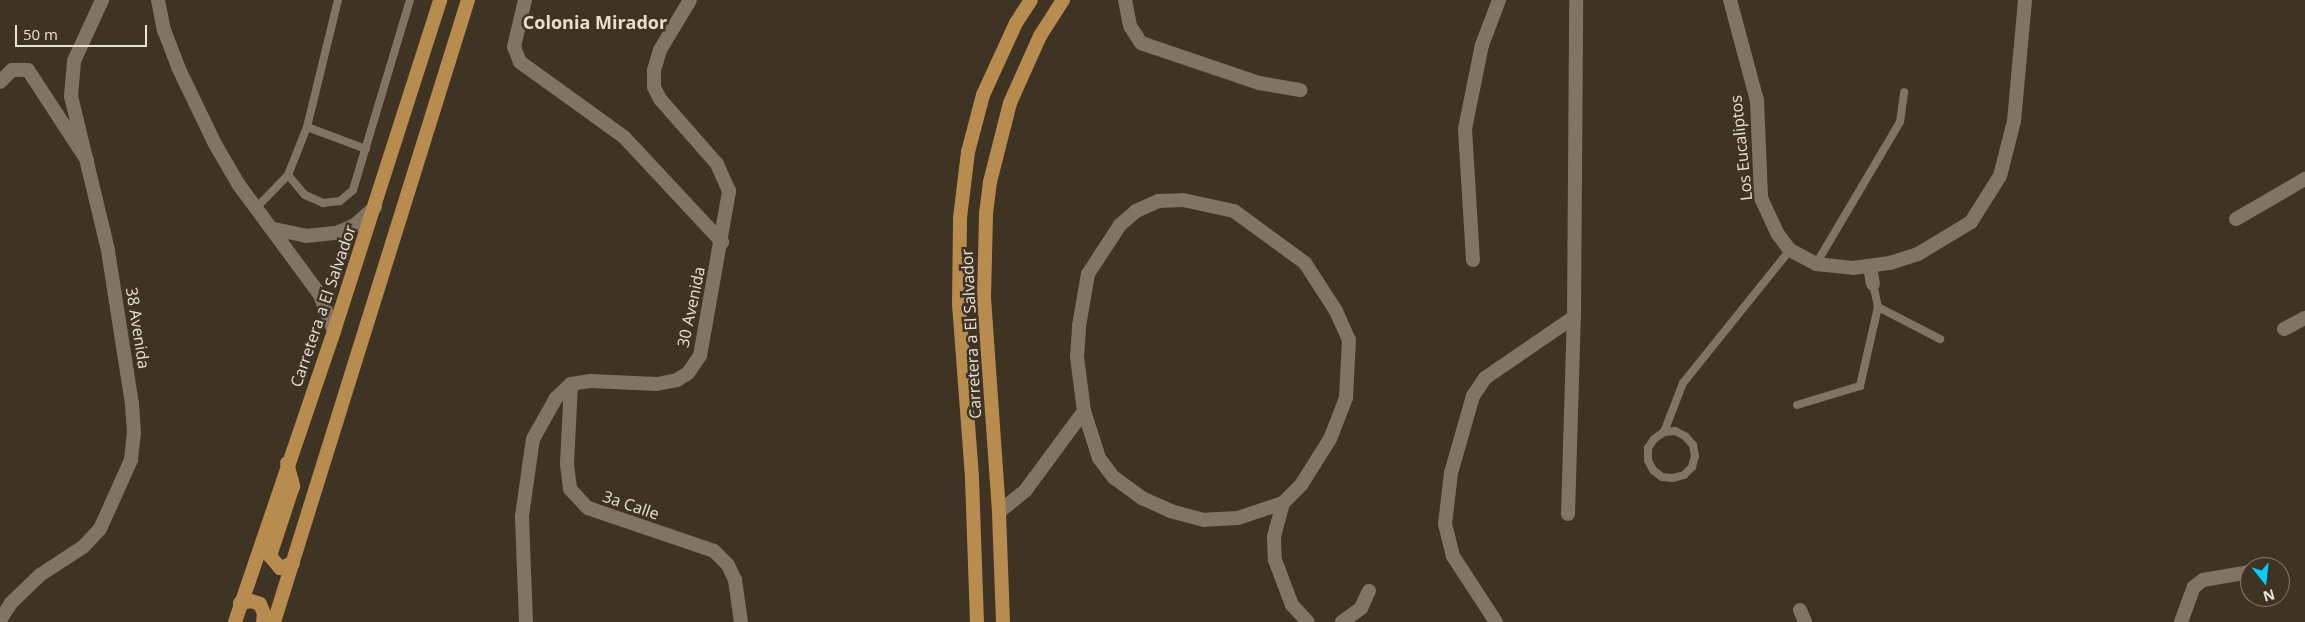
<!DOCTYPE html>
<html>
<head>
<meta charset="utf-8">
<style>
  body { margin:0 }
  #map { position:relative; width:2305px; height:622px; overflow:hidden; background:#3f3324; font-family:"Open Sans",sans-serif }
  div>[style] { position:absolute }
  .service>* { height:8px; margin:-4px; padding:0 4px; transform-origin:4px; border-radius:4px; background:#827464 }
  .minor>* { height:14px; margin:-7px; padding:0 7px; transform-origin:7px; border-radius:7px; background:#827464 }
  .trunk>* { height:14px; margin:-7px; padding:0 7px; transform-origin:7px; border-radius:7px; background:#b88b4f }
  span { translate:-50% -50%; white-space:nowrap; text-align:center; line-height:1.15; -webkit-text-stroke:5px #3f3324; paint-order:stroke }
  .street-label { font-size:16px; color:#e9e1d8 }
  .neighbourhood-label { font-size:18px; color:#ecddca; font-weight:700 }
  .north { position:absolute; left:2240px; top:557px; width:50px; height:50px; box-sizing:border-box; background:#3f3324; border:1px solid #83796c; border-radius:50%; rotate:164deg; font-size:14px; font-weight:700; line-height:20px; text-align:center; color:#e9e1d8 }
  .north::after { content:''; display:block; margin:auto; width:18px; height:22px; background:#07cbf9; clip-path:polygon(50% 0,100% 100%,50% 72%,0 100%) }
  .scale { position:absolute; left:15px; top:25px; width:132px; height:22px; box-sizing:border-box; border:2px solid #e9e1d8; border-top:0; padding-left:6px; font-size:15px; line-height:18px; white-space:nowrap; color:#e9e1d8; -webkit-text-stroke:4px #3f3324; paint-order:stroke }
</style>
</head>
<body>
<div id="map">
  <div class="service">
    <div style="left:307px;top:127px;width:63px;rotate:20.4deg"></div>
    <div style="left:288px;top:175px;width:26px;rotate:50deg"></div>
    <div style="left:305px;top:195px;width:20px;rotate:24deg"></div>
    <div style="left:323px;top:203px;width:17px;rotate:-7deg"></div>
    <div style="left:340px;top:201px;width:17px;rotate:-40deg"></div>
    <div style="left:353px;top:190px;width:198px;rotate:-73.3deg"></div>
    <div style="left:257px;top:207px;width:45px;rotate:-45.9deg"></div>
    <div style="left:288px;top:175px;width:52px;rotate:-68.4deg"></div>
    <div style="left:307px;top:127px;width:131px;rotate:-76.3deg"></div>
    <div style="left:1816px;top:264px;width:165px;rotate:-59.4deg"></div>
    <div style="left:1900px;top:122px;width:30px;rotate:-82deg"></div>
    <div style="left:1878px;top:307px;width:70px;rotate:27.3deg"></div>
    <div style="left:1797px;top:405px;width:66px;rotate:-16.8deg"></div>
    <div style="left:1860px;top:386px;width:81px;rotate:-77.2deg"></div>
    <div style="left:1878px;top:307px;width:24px;rotate:-102deg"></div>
    <div style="left:1664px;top:432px;width:11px;rotate:-5deg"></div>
    <div style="left:1675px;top:431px;width:11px;rotate:27deg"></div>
    <div style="left:1685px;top:436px;width:12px;rotate:48deg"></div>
    <div style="left:1693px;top:445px;width:11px;rotate:80deg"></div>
    <div style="left:1695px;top:456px;width:11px;rotate:105deg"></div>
    <div style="left:1692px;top:467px;width:11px;rotate:135deg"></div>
    <div style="left:1684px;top:475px;width:11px;rotate:165deg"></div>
    <div style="left:1673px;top:478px;width:11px;rotate:-175deg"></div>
    <div style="left:1662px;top:477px;width:11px;rotate:-142deg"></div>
    <div style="left:1653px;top:470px;width:11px;rotate:-117deg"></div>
    <div style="left:1648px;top:460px;width:12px;rotate:-90deg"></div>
    <div style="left:1648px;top:448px;width:11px;rotate:-56deg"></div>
    <div style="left:1654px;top:439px;width:12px;rotate:-35deg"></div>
    <div style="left:1664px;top:432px;width:53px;rotate:-68.8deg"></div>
    <div style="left:1683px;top:383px;width:171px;rotate:-51.2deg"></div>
  </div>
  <div class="minor">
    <div style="left:158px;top:0;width:31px;rotate:79deg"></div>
    <div style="left:164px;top:30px;width:40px;rotate:69deg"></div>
    <div style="left:178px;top:67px;width:85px;rotate:64.3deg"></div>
    <div style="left:215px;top:144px;width:48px;rotate:59.7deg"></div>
    <div style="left:239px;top:185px;width:137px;rotate:53.6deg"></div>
    <div style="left:320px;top:295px;width:39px;rotate:69deg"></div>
    <div style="left:525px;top:0;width:48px;rotate:103.2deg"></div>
    <div style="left:514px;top:47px;width:16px;rotate:68deg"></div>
    <div style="left:520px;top:62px;width:128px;rotate:35.8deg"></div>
    <div style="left:624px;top:137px;width:144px;rotate:47deg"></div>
    <div style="left:1125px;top:0;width:26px;rotate:79deg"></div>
    <div style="left:1130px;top:26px;width:20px;rotate:57deg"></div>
    <div style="left:1141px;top:43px;width:125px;rotate:18.7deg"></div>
    <div style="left:1259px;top:83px;width:42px;rotate:9.7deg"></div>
    <div style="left:1730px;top:0;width:105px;rotate:75deg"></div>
    <div style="left:1757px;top:101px;width:97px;rotate:87.6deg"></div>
    <div style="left:1761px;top:198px;width:38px;rotate:65deg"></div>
    <div style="left:1777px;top:233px;width:21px;rotate:53deg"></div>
    <div style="left:1790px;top:250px;width:30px;rotate:28deg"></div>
    <div style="left:1816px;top:264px;width:37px;rotate:6deg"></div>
    <div style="left:1853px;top:268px;width:37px;rotate:-8deg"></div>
    <div style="left:1890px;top:263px;width:29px;rotate:-18deg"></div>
    <div style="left:1918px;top:254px;width:62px;rotate:-31.1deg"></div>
    <div style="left:1971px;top:222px;width:54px;rotate:-57.8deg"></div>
    <div style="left:2000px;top:176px;width:57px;rotate:-75.7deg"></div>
    <div style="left:2014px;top:121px;width:121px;rotate:-84.8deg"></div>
    <div style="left:0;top:82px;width:17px;rotate:-45deg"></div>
    <div style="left:12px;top:70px;width:16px"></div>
    <div style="left:28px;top:70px;width:108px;rotate:56.8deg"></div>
    <div style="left:1183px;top:200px;width:52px;rotate:12.2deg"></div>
    <div style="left:1234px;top:211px;width:88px;rotate:36.2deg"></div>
    <div style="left:1305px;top:263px;width:57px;rotate:57.1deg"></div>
    <div style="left:1336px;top:311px;width:32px;rotate:66deg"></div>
    <div style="left:1349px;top:340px;width:58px;rotate:93deg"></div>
    <div style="left:1346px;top:398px;width:44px;rotate:111.3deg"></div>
    <div style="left:1330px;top:439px;width:54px;rotate:122.2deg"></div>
    <div style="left:1301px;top:485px;width:25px;rotate:135deg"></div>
    <div style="left:1283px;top:503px;width:47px;rotate:161.6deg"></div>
    <div style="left:1238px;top:518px;width:34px;rotate:177deg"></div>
    <div style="left:1204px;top:520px;width:34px;rotate:-165deg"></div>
    <div style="left:1171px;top:511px;width:32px;rotate:-156deg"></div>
    <div style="left:1142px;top:498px;width:34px;rotate:-144deg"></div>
    <div style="left:1114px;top:478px;width:25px;rotate:-127deg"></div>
    <div style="left:1099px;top:458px;width:49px;rotate:-107.7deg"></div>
    <div style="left:1084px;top:411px;width:54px;rotate:-97.4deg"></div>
    <div style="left:1077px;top:357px;width:31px;rotate:-86deg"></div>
    <div style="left:1079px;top:326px;width:53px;rotate:-80.2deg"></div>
    <div style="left:1088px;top:274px;width:59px;rotate:-56.9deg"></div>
    <div style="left:1120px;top:225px;width:21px;rotate:-41deg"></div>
    <div style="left:1136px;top:211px;width:24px;rotate:-24deg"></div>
    <div style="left:1158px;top:201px;width:25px;rotate:-2deg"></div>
    <div style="left:2236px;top:219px;width:80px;rotate:-30.1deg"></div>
    <div style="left:274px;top:229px;width:33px;rotate:12deg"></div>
    <div style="left:306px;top:236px;width:31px;rotate:-6deg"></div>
    <div style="left:337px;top:233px;width:20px;rotate:-24deg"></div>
    <div style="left:355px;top:225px;width:27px;rotate:-42deg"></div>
    <div style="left:1473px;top:260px;width:131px;rotate:-93.5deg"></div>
    <div style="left:1465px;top:129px;width:86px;rotate:-78.6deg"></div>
    <div style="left:1482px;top:45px;width:48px;rotate:-69.3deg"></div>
    <div style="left:1870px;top:267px;width:17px;rotate:80deg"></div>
    <div style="left:2284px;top:329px;width:24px;rotate:-28deg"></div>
    <div style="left:571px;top:384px;width:80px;rotate:92.9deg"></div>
    <div style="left:567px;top:464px;width:25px;rotate:83deg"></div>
    <div style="left:570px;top:489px;width:26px;rotate:47deg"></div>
    <div style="left:588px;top:508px;width:133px;rotate:18.8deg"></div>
    <div style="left:714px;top:551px;width:20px;rotate:45deg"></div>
    <div style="left:728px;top:565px;width:17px;rotate:65deg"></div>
    <div style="left:735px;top:580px;width:42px;rotate:81.9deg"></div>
    <div style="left:1283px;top:503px;width:35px;rotate:105deg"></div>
    <div style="left:1274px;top:537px;width:23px;rotate:88deg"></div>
    <div style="left:1275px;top:560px;width:48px;rotate:69.3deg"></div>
    <div style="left:1292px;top:605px;width:23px;rotate:47deg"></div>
    <div style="left:999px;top:512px;width:33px;rotate:-39deg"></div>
    <div style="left:1025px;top:491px;width:99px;rotate:-53.6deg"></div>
    <div style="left:1568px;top:514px;width:197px;rotate:-88.3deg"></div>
    <div style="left:1574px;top:317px;width:317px;rotate:-89.6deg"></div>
    <div style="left:1800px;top:610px;width:13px;rotate:67deg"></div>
    <div style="left:0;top:620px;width:20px;rotate:-57deg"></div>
    <div style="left:11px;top:603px;width:40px;rotate:-44deg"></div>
    <div style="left:40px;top:575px;width:51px;rotate:-33.1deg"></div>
    <div style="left:83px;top:547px;width:25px;rotate:-47deg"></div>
    <div style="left:100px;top:529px;width:76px;rotate:-65.8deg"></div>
    <div style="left:131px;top:460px;width:27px;rotate:-84deg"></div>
    <div style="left:134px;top:433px;width:29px;rotate:-94deg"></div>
    <div style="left:132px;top:404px;width:156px;rotate:-98.9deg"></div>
    <div style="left:108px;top:250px;width:158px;rotate:-103.5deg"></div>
    <div style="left:71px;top:96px;width:35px;rotate:-85deg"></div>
    <div style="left:74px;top:61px;width:67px;rotate:-65.3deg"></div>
    <div style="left:526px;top:622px;width:106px;rotate:-92.2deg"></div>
    <div style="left:522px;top:516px;width:78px;rotate:-81.9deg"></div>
    <div style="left:533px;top:439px;width:47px;rotate:-60.7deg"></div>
    <div style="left:556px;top:398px;width:21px;rotate:-43deg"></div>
    <div style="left:571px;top:384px;width:20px;rotate:-9deg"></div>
    <div style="left:591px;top:381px;width:66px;rotate:2.6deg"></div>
    <div style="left:657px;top:384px;width:20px;rotate:-11deg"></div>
    <div style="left:677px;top:380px;width:13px;rotate:-32deg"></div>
    <div style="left:688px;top:373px;width:21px;rotate:-55deg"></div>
    <div style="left:700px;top:356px;width:168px;rotate:-80deg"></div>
    <div style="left:729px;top:191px;width:30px;rotate:-114deg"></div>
    <div style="left:717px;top:164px;width:86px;rotate:-131.2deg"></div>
    <div style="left:660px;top:99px;width:13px;rotate:-117deg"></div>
    <div style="left:654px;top:87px;width:17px;rotate:-90deg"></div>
    <div style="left:654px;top:70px;width:21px;rotate:-73deg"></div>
    <div style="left:660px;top:50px;width:58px;rotate:-59deg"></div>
    <div style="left:1342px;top:622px;width:24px;rotate:-36deg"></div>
    <div style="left:1361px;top:608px;width:19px;rotate:-65deg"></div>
    <div style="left:1496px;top:622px;width:79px;rotate:-123.1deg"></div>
    <div style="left:1453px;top:556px;width:33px;rotate:-104deg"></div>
    <div style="left:1445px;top:524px;width:51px;rotate:-83.3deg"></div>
    <div style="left:1451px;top:473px;width:80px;rotate:-74.1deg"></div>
    <div style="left:1473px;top:396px;width:22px;rotate:-56deg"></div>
    <div style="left:1485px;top:378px;width:108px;rotate:-34.4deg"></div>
    <div style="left:2181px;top:622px;width:37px;rotate:-70deg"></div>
    <div style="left:2194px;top:587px;width:11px;rotate:-38deg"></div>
    <div style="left:2203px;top:580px;width:48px;rotate:-9.7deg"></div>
  </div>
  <div class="trunk">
    <div style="left:287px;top:463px;width:24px;rotate:75deg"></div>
    <div style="left:293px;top:486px;width:74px;rotate:108.2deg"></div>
    <div style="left:270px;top:556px;width:16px;rotate:50deg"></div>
    <div style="left:280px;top:568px;width:14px;rotate:-21deg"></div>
    <div style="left:240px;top:603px;width:11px;rotate:-10deg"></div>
    <div style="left:251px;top:601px;width:9px;rotate:18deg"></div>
    <div style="left:260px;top:604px;width:11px;rotate:68deg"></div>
    <div style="left:264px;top:614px;width:8px;rotate:97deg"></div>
    <div style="left:235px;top:622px;width:307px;rotate:-71.2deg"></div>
    <div style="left:334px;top:331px;width:348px;rotate:-72.2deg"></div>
    <div style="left:274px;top:622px;width:652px;rotate:-72.68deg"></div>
    <div style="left:977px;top:622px;width:145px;rotate:-92deg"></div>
    <div style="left:972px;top:477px;width:173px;rotate:-94.3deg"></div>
    <div style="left:959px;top:304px;width:86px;rotate:-89.3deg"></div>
    <div style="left:960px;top:218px;width:66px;rotate:-83.1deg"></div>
    <div style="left:968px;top:152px;width:59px;rotate:-75.3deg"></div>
    <div style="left:983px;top:95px;width:79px;rotate:-65.4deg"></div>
    <div style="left:1016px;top:23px;width:27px;rotate:-57deg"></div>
    <div style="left:1003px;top:622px;width:110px;rotate:-92.1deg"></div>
    <div style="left:999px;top:512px;width:216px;rotate:-94deg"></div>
    <div style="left:984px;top:297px;width:83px;rotate:-88.6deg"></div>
    <div style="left:986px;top:214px;width:32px;rotate:-83deg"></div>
    <div style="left:990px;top:182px;width:81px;rotate:-75.8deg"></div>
    <div style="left:1010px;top:103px;width:73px;rotate:-65.9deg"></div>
    <div style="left:1040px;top:36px;width:43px;rotate:-57.4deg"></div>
  </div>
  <div class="street-label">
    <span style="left:1741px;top:148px;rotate:-96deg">Los Eucaliptos</span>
    <span style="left:323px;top:306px;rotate:-71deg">Carretera a El Salvador</span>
    <span style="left:691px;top:307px;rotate:-78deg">30 Avenida</span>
    <span style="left:138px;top:328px;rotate:81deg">38 Avenida</span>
    <span style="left:971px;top:334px;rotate:-93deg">Carretera a El Salvador</span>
    <span style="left:631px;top:505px;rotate:19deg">3a Calle</span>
  </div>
  <div class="neighbourhood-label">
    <span style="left:595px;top:22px">Colonia Mirador</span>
  </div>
  <div class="north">N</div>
  <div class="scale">50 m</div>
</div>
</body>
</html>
